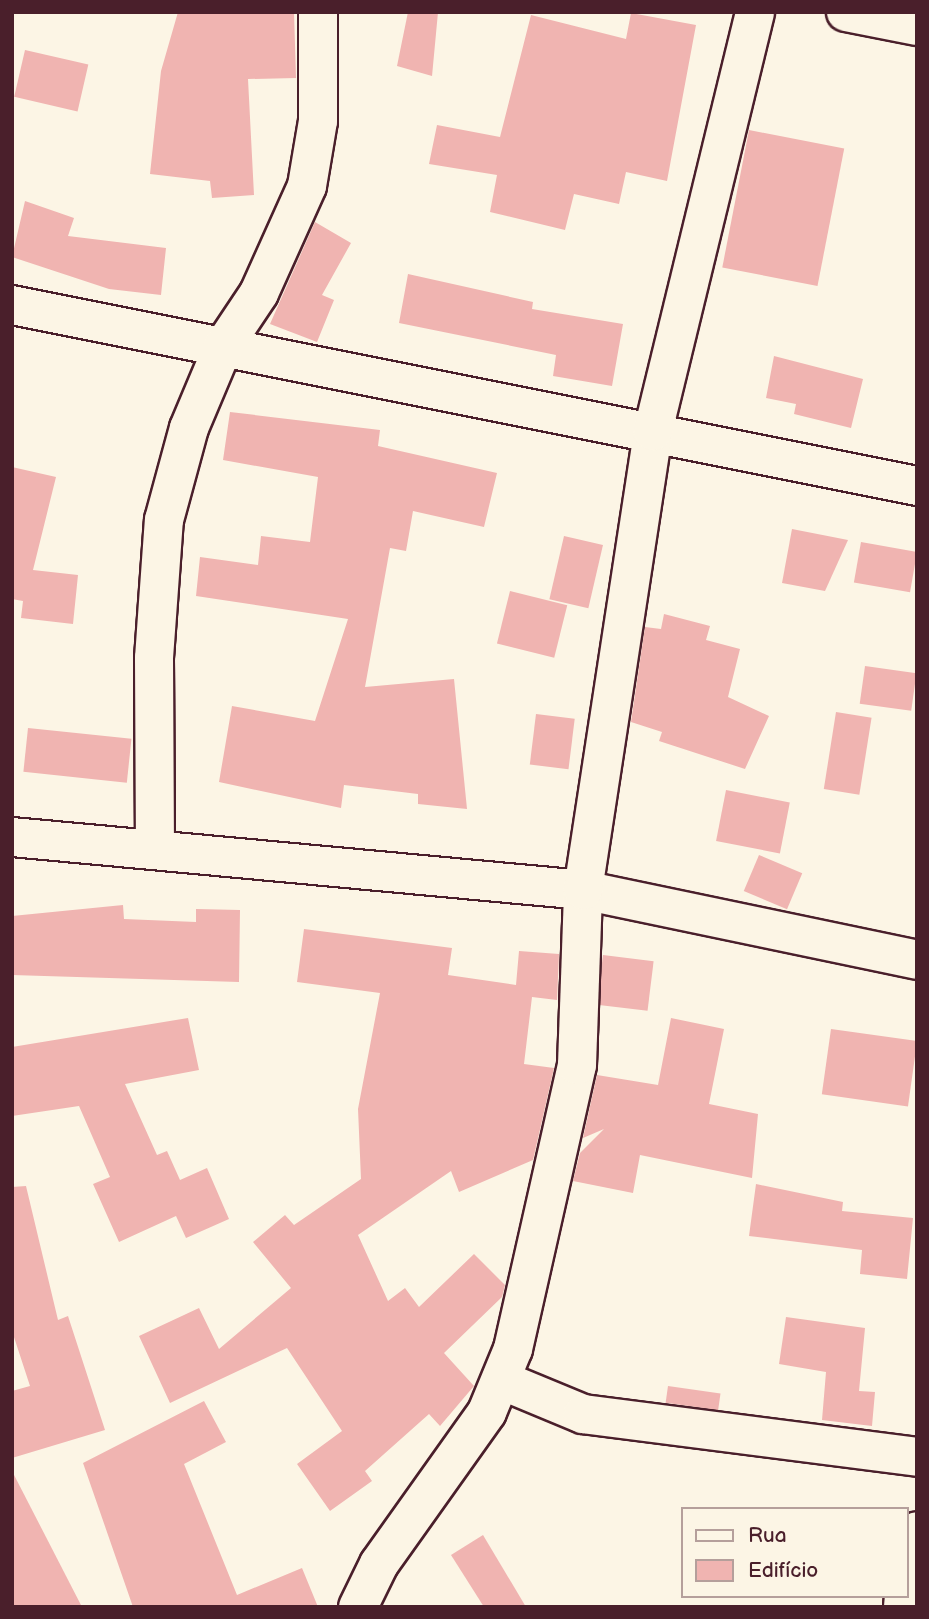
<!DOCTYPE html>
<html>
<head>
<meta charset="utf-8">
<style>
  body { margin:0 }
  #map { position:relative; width:929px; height:1619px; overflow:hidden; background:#fcf5e5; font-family:"Balsamiq Sans",sans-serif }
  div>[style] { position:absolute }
  .building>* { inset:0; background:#f0b4b1; transform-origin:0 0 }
  .roads { filter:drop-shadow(2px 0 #4a1f2b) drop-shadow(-2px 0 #4a1f2b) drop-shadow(0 2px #4a1f2b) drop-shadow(0 -2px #4a1f2b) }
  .minor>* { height:38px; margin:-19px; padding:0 19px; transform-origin:19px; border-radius:19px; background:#fcf5e5 }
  span { translate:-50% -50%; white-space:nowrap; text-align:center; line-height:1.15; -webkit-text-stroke:7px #fcf5e5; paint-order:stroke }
  .frame { position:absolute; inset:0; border:14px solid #4a1f2b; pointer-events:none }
  .legend { position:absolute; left:681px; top:1507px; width:228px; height:91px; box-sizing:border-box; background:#fcf5e5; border:2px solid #b59f9b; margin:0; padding:9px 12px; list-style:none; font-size:21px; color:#4a1f2b }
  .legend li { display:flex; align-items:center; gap:14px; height:35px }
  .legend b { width:35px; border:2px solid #b59f9b }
</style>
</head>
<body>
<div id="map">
  <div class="building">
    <div style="clip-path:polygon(178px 12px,294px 12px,296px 78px,248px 79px,254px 195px,212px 198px,210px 181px,150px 174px,161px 71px)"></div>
    <div style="clip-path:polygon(408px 12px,438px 12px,432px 76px,397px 66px)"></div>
    <div style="clip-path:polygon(631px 13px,696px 25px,667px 181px,626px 172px,619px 204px,574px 194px,565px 230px,490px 212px,497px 175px,429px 164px,437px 125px,500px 137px,531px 15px,626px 39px)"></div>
    <div style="left:25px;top:50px;width:65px;height:48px;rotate:13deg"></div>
    <div style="left:749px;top:130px;width:97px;height:140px;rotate:11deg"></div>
    <div style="clip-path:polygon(25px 201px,74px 218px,68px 236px,166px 248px,161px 295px,109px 289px,12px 257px)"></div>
    <div style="clip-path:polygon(315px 222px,351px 243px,322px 295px,334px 300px,317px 342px,270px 324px)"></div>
    <div style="clip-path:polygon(408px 274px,533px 302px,532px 309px,623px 324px,612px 386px,553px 376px,556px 355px,399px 323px)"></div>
    <div style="clip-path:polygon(774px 356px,863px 379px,851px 428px,794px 414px,796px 404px,766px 398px)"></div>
    <div style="clip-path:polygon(230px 412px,380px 430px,378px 446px,497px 473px,484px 527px,413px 511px,406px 551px,390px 548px,365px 687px,454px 679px,467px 809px,418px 804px,418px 794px,344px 785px,341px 808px,219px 782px,232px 706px,315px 721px,348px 619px,196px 596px,200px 557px,258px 565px,261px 536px,310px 542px,318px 477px,223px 460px)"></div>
    <div style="clip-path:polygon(12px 467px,56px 477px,33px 570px,78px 575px,73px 624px,21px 618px,23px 601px,12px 599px)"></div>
    <div style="clip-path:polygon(792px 529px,848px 540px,825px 591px,782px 583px)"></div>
    <div style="left:564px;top:536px;width:40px;height:65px;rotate:13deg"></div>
    <div style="left:861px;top:542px;width:57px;height:41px;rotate:10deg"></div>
    <div style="left:510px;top:591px;width:59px;height:54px;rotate:14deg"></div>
    <div style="clip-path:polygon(664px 614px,710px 626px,706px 640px,740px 649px,728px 697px,769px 716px,745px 769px,659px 741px,662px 732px,631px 722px,645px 627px,661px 629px)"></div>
    <div style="left:865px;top:666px;width:52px;height:38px;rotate:8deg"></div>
    <div style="left:836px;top:712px;width:36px;height:78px;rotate:9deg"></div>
    <div style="left:536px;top:714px;width:39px;height:51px;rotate:7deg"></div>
    <div style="left:28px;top:728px;width:104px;height:44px;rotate:6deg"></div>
    <div style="left:726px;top:790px;width:65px;height:52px;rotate:11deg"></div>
    <div style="left:759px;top:855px;width:47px;height:39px;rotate:23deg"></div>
    <div style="clip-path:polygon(123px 905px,124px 919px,196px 922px,196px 909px,240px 910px,239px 982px,12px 975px,12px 916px)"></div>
    <div style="clip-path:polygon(304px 929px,452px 948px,448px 975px,516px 985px,519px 951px,559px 954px,557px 1000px,532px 997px,524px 1064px,554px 1068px,533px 1160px,459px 1192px,451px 1171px,358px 1235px,388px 1301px,405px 1288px,419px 1307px,474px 1254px,505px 1285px,502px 1297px,444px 1353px,474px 1386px,440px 1426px,429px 1414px,365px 1471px,372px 1481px,330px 1511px,297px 1464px,342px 1431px,287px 1348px,170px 1403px,139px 1336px,199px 1308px,219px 1349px,291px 1288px,253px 1242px,285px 1215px,294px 1225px,361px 1179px,358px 1109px,380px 993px,297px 982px)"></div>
    <div style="left:603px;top:955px;width:51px;height:50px;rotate:7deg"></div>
    <div style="clip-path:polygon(188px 1018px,199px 1070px,125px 1084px,157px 1155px,167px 1151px,180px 1180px,207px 1168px,229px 1219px,186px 1238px,176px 1216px,119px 1242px,93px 1184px,110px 1177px,79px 1106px,12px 1116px,12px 1047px)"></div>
    <div style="clip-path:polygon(671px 1018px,724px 1029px,709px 1104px,758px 1114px,752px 1178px,640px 1155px,633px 1193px,573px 1181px,580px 1153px,604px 1129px,583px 1138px,597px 1075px,658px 1085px)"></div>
    <div style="left:831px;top:1029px;width:87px;height:66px;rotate:8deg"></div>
    <div style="clip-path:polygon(756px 1184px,843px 1202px,842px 1211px,913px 1218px,907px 1279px,860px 1274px,862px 1250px,749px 1236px)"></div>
    <div style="clip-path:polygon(26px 1186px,58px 1320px,68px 1316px,105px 1430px,12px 1458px,12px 1391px,30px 1386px,12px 1331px,12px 1187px)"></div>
    <div style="clip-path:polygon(786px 1317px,865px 1328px,859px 1391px,875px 1392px,872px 1426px,822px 1420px,826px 1372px,779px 1364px)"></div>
    <div style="left:668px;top:1386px;width:53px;height:17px;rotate:8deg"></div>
    <div style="clip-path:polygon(204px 1401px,226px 1442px,184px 1464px,237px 1595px,302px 1568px,318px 1607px,133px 1607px,83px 1463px)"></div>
    <div style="clip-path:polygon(12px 1471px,82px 1607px,12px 1607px)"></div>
    <div style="clip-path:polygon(483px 1535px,526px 1607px,484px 1607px,451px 1555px)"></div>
  </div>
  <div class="roads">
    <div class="minor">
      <div style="left:846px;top:12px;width:72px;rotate:11.2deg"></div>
      <div style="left:12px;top:305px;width:923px;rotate:11.31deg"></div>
      <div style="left:12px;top:837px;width:573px;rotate:5.3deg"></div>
      <div style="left:583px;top:890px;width:341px;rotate:11.8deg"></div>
      <div style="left:155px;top:850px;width:192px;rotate:-90.3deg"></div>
      <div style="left:154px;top:658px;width:138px;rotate:-85.9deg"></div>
      <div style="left:164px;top:520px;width:95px;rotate:-74.8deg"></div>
      <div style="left:189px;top:428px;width:88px;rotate:-67.2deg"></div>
      <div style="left:223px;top:347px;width:65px;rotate:-56.3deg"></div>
      <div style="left:259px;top:293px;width:117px;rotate:-65.8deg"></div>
      <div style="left:307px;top:186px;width:66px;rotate:-80.4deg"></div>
      <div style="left:318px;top:121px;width:109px;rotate:-90deg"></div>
      <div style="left:501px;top:1380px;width:89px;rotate:22.5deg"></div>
      <div style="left:583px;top:1414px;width:337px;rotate:7.3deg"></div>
      <div style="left:906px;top:1572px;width:42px;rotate:-75deg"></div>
      <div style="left:358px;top:1607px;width:48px;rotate:-64deg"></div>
      <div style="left:379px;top:1564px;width:186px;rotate:-54.6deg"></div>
      <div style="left:487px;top:1412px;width:68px;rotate:-67.6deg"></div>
      <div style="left:513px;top:1349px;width:291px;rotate:-77.3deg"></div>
      <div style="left:577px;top:1065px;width:175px;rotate:-88deg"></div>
      <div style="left:583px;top:890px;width:464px;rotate:-81.3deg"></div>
      <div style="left:653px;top:431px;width:431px;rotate:-76.3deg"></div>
      <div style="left:903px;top:1607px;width:11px;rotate:-85deg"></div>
    </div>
  </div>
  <div class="frame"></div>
  <ul class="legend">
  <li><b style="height:9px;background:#fcf5e5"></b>Rua</li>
  <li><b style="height:19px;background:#f0b4b1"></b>Edifício</li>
  </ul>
</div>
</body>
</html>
